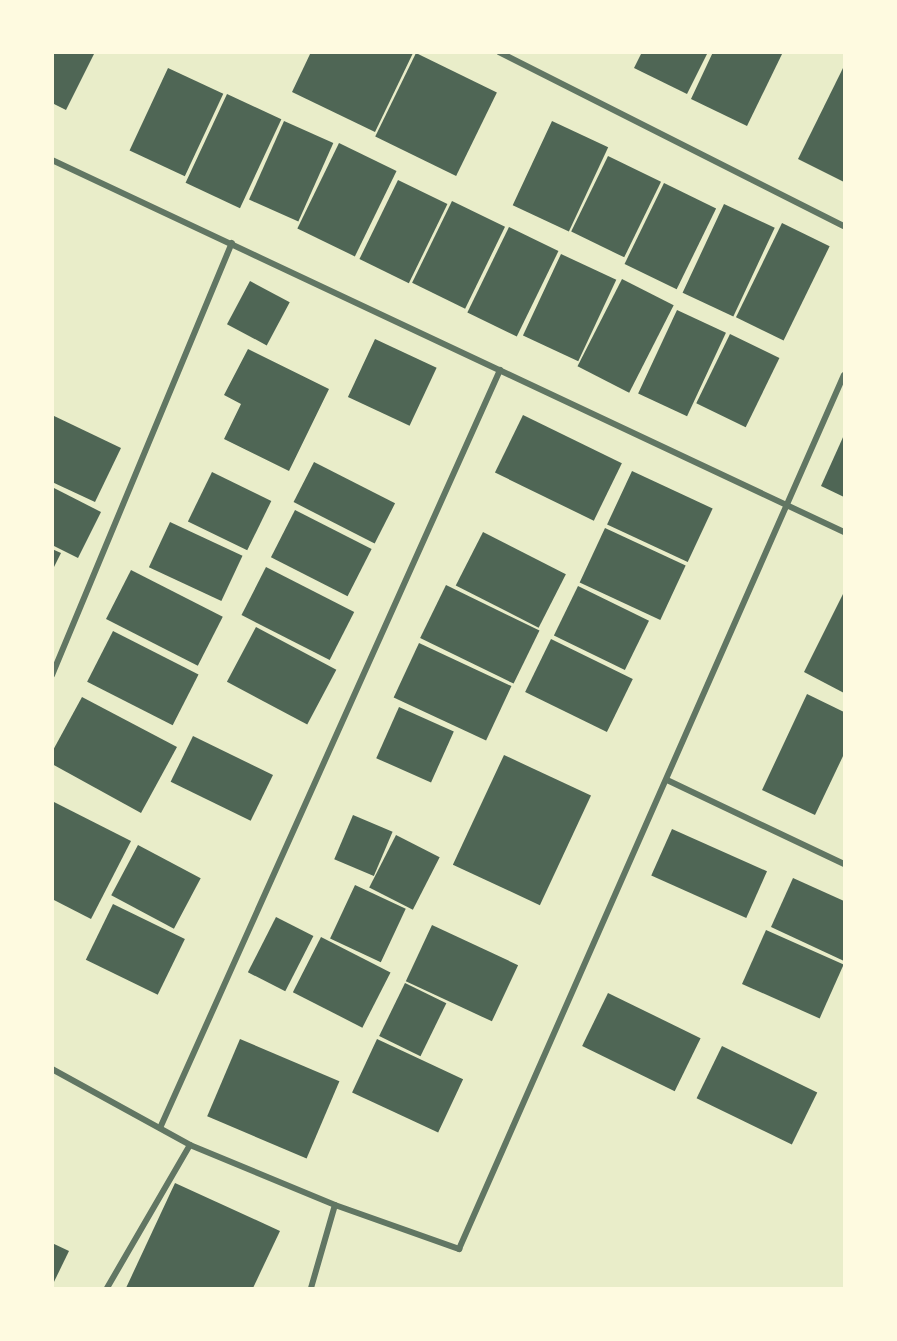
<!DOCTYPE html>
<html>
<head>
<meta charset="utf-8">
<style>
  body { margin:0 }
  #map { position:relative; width:897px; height:1341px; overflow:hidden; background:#e9edc9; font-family:"Source Serif 4",serif }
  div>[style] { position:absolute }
  .building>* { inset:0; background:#4f6655; transform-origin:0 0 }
  .minor>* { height:6px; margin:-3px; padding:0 3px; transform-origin:3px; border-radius:3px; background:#617663 }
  span { translate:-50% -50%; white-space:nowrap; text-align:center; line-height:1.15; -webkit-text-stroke:6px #fefae0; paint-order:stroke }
  .frame { position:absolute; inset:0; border:54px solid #fefae0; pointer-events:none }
</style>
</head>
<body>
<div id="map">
  <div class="building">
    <div style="clip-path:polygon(52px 52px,95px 52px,66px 110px,52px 103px)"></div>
    <div style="clip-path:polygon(311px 52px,412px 52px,413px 53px,375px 132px,292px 92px)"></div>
    <div style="clip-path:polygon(642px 52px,708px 52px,687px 94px,634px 68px)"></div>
    <div style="clip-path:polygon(713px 52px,783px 52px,747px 126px,691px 99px)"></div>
    <div style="left:416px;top:53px;width:90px;height:93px;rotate:26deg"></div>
    <div style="clip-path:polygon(844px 66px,844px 182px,798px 159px)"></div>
    <div style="left:168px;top:68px;width:61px;height:91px;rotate:25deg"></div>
    <div style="left:227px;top:94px;width:60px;height:98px;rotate:25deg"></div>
    <div style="left:284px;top:121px;width:54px;height:86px;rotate:24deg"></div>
    <div style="left:552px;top:121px;width:62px;height:93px;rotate:25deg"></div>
    <div style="left:339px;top:143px;width:64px;height:95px;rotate:26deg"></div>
    <div style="left:608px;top:156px;width:59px;height:84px;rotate:26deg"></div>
    <div style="left:398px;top:180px;width:55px;height:88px;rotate:26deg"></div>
    <div style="left:664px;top:183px;width:58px;height:90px;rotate:26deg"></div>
    <div style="left:452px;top:201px;width:59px;height:91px;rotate:26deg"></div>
    <div style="left:724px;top:204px;width:56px;height:98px;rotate:25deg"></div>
    <div style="left:782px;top:223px;width:53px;height:105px;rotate:26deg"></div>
    <div style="left:509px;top:227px;width:55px;height:95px;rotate:26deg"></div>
    <div style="left:561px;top:254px;width:61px;height:90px;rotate:25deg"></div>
    <div style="left:622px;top:279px;width:58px;height:98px;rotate:27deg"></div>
    <div style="left:250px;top:281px;width:45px;height:49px;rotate:28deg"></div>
    <div style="left:677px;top:310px;width:54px;height:92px;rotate:25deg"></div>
    <div style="left:730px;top:334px;width:55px;height:77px;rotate:26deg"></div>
    <div style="left:375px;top:339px;width:68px;height:64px;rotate:25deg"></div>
    <div style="clip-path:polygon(248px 349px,329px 389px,289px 471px,224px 439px,241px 404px,224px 395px)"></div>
    <div style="clip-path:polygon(52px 415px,121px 448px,95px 502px,52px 482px)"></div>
    <div style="left:523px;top:415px;width:110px;height:64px;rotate:26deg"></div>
    <div style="clip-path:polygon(844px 435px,844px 497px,821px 486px)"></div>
    <div style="left:314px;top:462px;width:91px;height:45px;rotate:27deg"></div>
    <div style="left:632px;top:471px;width:89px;height:59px;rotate:25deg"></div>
    <div style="left:212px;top:472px;width:66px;height:55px;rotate:26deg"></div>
    <div style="clip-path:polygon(52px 487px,101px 512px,78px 558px,52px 545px)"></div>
    <div style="left:295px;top:510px;width:86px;height:53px;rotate:27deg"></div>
    <div style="left:170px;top:522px;width:80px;height:50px;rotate:25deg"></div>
    <div style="left:605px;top:528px;width:89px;height:60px;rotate:25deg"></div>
    <div style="left:483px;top:532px;width:93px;height:60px;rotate:27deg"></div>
    <div style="clip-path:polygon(52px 549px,61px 553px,52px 571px)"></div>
    <div style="left:266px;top:567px;width:99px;height:54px;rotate:27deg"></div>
    <div style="left:131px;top:570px;width:103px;height:55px;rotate:27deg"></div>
    <div style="left:446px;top:585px;width:104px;height:59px;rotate:26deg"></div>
    <div style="left:578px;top:586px;width:79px;height:55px;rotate:26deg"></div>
    <div style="clip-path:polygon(844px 592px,844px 693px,804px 672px)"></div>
    <div style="left:256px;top:627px;width:91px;height:62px;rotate:28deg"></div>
    <div style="left:113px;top:631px;width:96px;height:57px;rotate:27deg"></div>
    <div style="left:551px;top:639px;width:91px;height:59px;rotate:26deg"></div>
    <div style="left:419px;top:643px;width:102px;height:60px;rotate:25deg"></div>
    <div style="clip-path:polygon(807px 694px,844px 712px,844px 754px,815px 815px,762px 790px)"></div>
    <div style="clip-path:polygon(82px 697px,177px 747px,141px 813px,52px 764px,52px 752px)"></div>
    <div style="left:399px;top:707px;width:60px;height:56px;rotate:24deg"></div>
    <div style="left:193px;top:736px;width:89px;height:51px;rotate:26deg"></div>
    <div style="left:504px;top:755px;width:96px;height:121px;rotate:25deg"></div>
    <div style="clip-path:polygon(52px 801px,131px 841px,91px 919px,52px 899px)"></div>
    <div style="left:353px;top:815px;width:43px;height:48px;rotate:23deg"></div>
    <div style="left:672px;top:829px;width:104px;height:51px;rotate:24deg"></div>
    <div style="left:396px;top:835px;width:49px;height:59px;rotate:27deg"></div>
    <div style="left:138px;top:845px;width:71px;height:57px;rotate:28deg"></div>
    <div style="clip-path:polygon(793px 878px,844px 901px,844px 961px,771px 927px)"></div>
    <div style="left:355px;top:885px;width:56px;height:59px;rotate:25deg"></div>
    <div style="left:113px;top:904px;width:80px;height:62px;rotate:26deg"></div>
    <div style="left:276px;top:917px;width:42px;height:62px;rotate:27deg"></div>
    <div style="left:432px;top:925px;width:95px;height:62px;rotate:25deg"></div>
    <div style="left:766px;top:930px;width:85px;height:59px;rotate:24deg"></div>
    <div style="left:321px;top:937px;width:78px;height:62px;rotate:27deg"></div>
    <div style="left:405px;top:983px;width:46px;height:59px;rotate:26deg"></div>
    <div style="left:608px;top:993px;width:103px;height:59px;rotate:26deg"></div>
    <div style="left:240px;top:1039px;width:108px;height:84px;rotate:23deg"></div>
    <div style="left:377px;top:1039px;width:95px;height:59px;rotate:25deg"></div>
    <div style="left:722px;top:1046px;width:106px;height:58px;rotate:26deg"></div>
    <div style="clip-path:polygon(175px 1183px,280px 1231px,253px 1288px,126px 1288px)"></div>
    <div style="clip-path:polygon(52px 1243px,69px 1251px,52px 1286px)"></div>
  </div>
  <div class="minor">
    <div style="left:499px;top:52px;width:386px;rotate:26.8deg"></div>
    <div style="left:52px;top:160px;width:875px;rotate:25.16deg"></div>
    <div style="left:52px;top:675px;width:468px;rotate:-67.4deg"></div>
    <div style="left:667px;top:780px;width:196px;rotate:25.4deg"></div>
    <div style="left:52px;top:1069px;width:158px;rotate:28.8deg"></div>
    <div style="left:190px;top:1145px;width:157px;rotate:22.5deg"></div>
    <div style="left:335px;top:1205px;width:132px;rotate:19.5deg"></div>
    <div style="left:459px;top:1249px;width:955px;rotate:-66.23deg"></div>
    <div style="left:160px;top:1128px;width:831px;rotate:-65.84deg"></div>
    <div style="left:107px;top:1288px;width:165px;rotate:-59.9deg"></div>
    <div style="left:311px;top:1288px;width:86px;rotate:-73.9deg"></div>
  </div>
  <div class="frame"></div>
</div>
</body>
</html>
